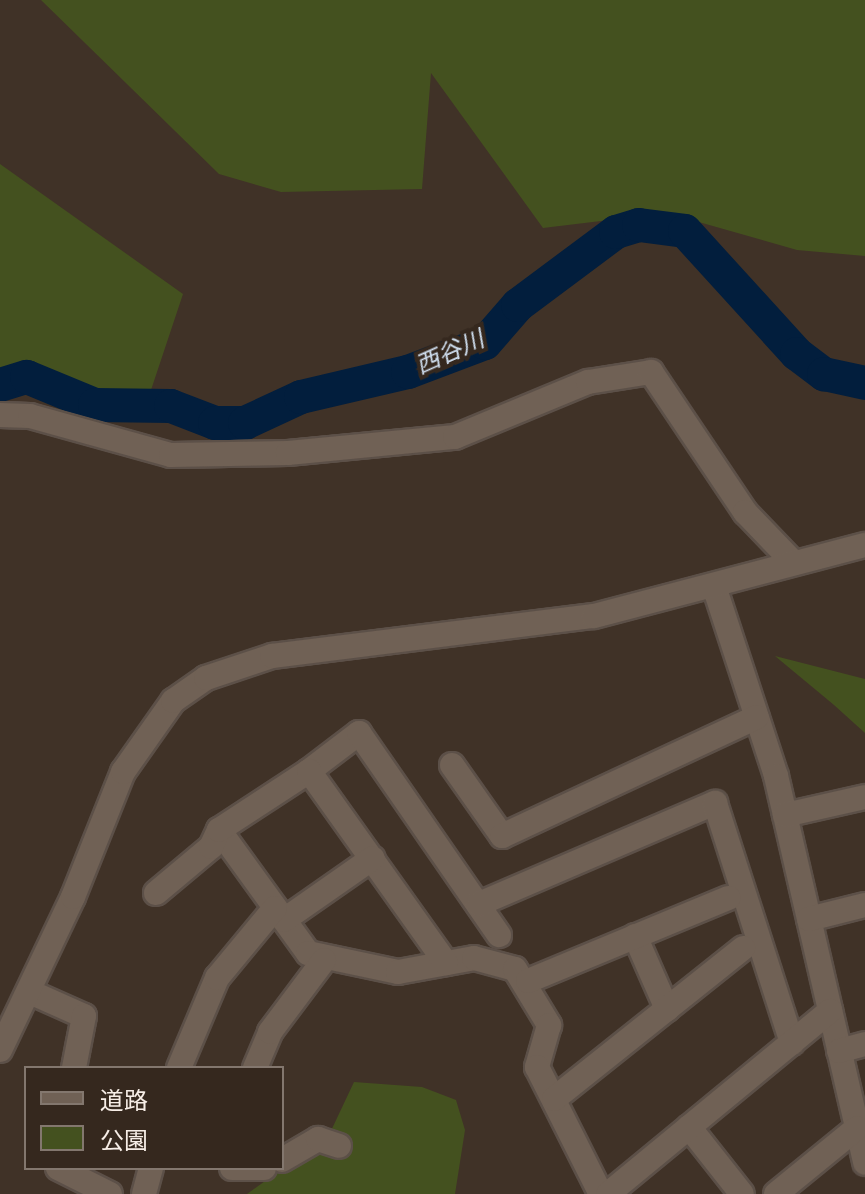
<!DOCTYPE html>
<html>
<head>
<meta charset="utf-8">
<style>
  body { margin:0 }
  #map { position:relative; width:865px; height:1194px; overflow:hidden; background:#403227; font-family:"Fira Sans Condensed","Noto Sans JP",sans-serif }
  div>[style] { position:absolute }
  .green>* { inset:0; background:#44511f }
  .river>* { height:34px; margin:-17px; padding:0 17px; transform-origin:17px; border-radius:17px; background:#021e3d }
  .roads { filter:drop-shadow(2px 0 #5c5048) drop-shadow(-2px 0 #5c5048) drop-shadow(0 2px #5c5048) drop-shadow(0 -2px #5c5048) }
  .minor>* { height:24px; margin:-12px; padding:0 12px; transform-origin:12px; border-radius:12px; background:#706155 }
  span { translate:-50% -50%; white-space:nowrap; text-align:center; line-height:1.15; -webkit-text-stroke:8px #35281e; paint-order:stroke }
  .water-label { font-size:24px; color:#d1e0f1; font-style:italic }
  .legend { position:absolute; left:24px; top:1066px; width:260px; height:104px; box-sizing:border-box; background:#35281e; border:2px solid #83776e; margin:0; padding:10px 14px; list-style:none; font-size:24px; color:#f7eee7 }
  .legend li { display:flex; align-items:center; gap:16px; height:40px }
  .legend b { width:40px; border:2px solid #83776e }
</style>
</head>
<body>
<div id="map">
  <div class="green">
    <div style="clip-path:polygon(41px 0,865px 0,865px 256px,797px 250px,667px 213px,543px 228px,431px 73px,422px 189px,281px 192px,219px 174px)"></div>
    <div style="clip-path:polygon(0 164px,183px 294px,151px 390px,126px 400px,0 375px)"></div>
    <div style="clip-path:polygon(775px 656px,865px 679px,865px 733px,834px 705px)"></div>
    <div style="clip-path:polygon(354px 1082px,422px 1087px,456px 1100px,465px 1130px,455px 1194px,247px 1194px,329px 1135px)"></div>
  </div>
  <div class="river">
    <div style="left:0;top:385px;width:28px;rotate:-17deg"></div>
    <div style="left:27px;top:377px;width:74px;rotate:22.4deg"></div>
    <div style="left:95px;top:405px;width:76px;rotate:0.8deg"></div>
    <div style="left:171px;top:406px;width:47px;rotate:21.1deg"></div>
    <div style="left:215px;top:423px;width:30px"></div>
    <div style="left:245px;top:423px;width:62px;rotate:-24.9deg"></div>
    <div style="left:301px;top:397px;width:110px;rotate:-13.2deg"></div>
    <div style="left:408px;top:372px;width:82px;rotate:-20.6deg"></div>
    <div style="left:485px;top:343px;width:50px;rotate:-49deg"></div>
    <div style="left:518px;top:305px;width:122px;rotate:-36.7deg"></div>
    <div style="left:616px;top:232px;width:24px;rotate:-17deg"></div>
    <div style="left:639px;top:225px;width:46px;rotate:7.4deg"></div>
    <div style="left:685px;top:231px;width:166px;rotate:47.7deg"></div>
    <div style="left:797px;top:354px;width:34px;rotate:37deg"></div>
    <div style="left:824px;top:374px;width:42px;rotate:12.4deg"></div>
  </div>
  <div class="roads">
    <div class="minor">
      <div style="left:0;top:415px;width:30px;rotate:2deg"></div>
      <div style="left:30px;top:416px;width:146px;rotate:15.5deg"></div>
      <div style="left:171px;top:455px;width:117px;rotate:-1deg"></div>
      <div style="left:288px;top:453px;width:168px;rotate:-5.5deg"></div>
      <div style="left:455px;top:437px;width:144px;rotate:-22.5deg"></div>
      <div style="left:588px;top:382px;width:64px;rotate:-9deg"></div>
      <div style="left:651px;top:372px;width:169px;rotate:56.1deg"></div>
      <div style="left:745px;top:512px;width:69px;rotate:46.2deg"></div>
      <div style="left:714px;top:586px;width:200px;rotate:71.9deg"></div>
      <div style="left:776px;top:776px;width:397px;rotate:77deg"></div>
      <div style="left:452px;top:765px;width:87px;rotate:54.8deg"></div>
      <div style="left:502px;top:836px;width:281px;rotate:-25deg"></div>
      <div style="left:309px;top:771px;width:63px;rotate:-37.2deg"></div>
      <div style="left:359px;top:733px;width:246px;rotate:55.3deg"></div>
      <div style="left:785px;top:815px;width:82px;rotate:-12.7deg"></div>
      <div style="left:219px;top:830px;width:152px;rotate:54.1deg"></div>
      <div style="left:308px;top:953px;width:92px;rotate:11.9deg"></div>
      <div style="left:398px;top:972px;width:77px;rotate:-10.4deg"></div>
      <div style="left:474px;top:958px;width:42px;rotate:15deg"></div>
      <div style="left:515px;top:969px;width:66px;rotate:58.7deg"></div>
      <div style="left:549px;top:1025px;width:44px;rotate:105.9deg"></div>
      <div style="left:537px;top:1067px;width:142px;rotate:63.3deg"></div>
      <div style="left:156px;top:893px;width:72px;rotate:-39.9deg"></div>
      <div style="left:211px;top:847px;width:19px;rotate:-65deg"></div>
      <div style="left:219px;top:830px;width:108px;rotate:-33.2deg"></div>
      <div style="left:309px;top:771px;width:236px;rotate:54.5deg"></div>
      <div style="left:479px;top:904px;width:257px;rotate:-23.2deg"></div>
      <div style="left:715px;top:803px;width:252px;rotate:72.2deg"></div>
      <div style="left:809px;top:919px;width:58px;rotate:-14deg"></div>
      <div style="left:284px;top:920px;width:108px;rotate:-34.9deg"></div>
      <div style="left:635px;top:936px;width:80px;rotate:66.3deg"></div>
      <div style="left:528px;top:981px;width:217px;rotate:-22.5deg"></div>
      <div style="left:30px;top:992px;width:59px;rotate:24deg"></div>
      <div style="left:84px;top:1016px;width:53px;rotate:100.9deg"></div>
      <div style="left:0;top:1050px;width:170px;rotate:-64.5deg"></div>
      <div style="left:73px;top:897px;width:135px;rotate:-68.2deg"></div>
      <div style="left:123px;top:772px;width:87px;rotate:-54.8deg"></div>
      <div style="left:173px;top:701px;width:40px;rotate:-34.9deg"></div>
      <div style="left:206px;top:678px;width:70px;rotate:-18.4deg"></div>
      <div style="left:272px;top:656px;width:324px;rotate:-7.1deg"></div>
      <div style="left:594px;top:616px;width:280px;rotate:-14.7deg"></div>
      <div style="left:839px;top:1051px;width:27px;rotate:-15deg"></div>
      <div style="left:179px;top:1068px;width:98px;rotate:-67.1deg"></div>
      <div style="left:217px;top:978px;width:91px;rotate:-50.4deg"></div>
      <div style="left:255px;top:1068px;width:39px;rotate:-67deg"></div>
      <div style="left:270px;top:1032px;width:90px;rotate:-53.1deg"></div>
      <div style="left:554px;top:1099px;width:242px;rotate:-38.6deg"></div>
      <div style="left:689px;top:1127px;width:85px;rotate:51.7deg"></div>
      <div style="left:282px;top:1160px;width:42px;rotate:-30.3deg"></div>
      <div style="left:318px;top:1139px;width:22px;rotate:18deg"></div>
      <div style="left:58px;top:1168px;width:58px;rotate:26.6deg"></div>
      <div style="left:232px;top:1168px;width:32px"></div>
      <div style="left:144px;top:1194px;width:27px;rotate:-75deg"></div>
      <div style="left:608px;top:1194px;width:288px;rotate:-39.5deg"></div>
      <div style="left:776px;top:1194px;width:104px;rotate:-39.2deg"></div>
    </div>
  </div>
  <div class="water-label">
    <span style="left:450px;top:353px;rotate:-24deg">西谷川</span>
  </div>
  <ul class="legend">
  <li><b style="height:10px;background:#706155"></b>道路</li>
  <li><b style="height:22px;background:#44511f"></b>公園</li>
  </ul>
</div>
</body>
</html>
